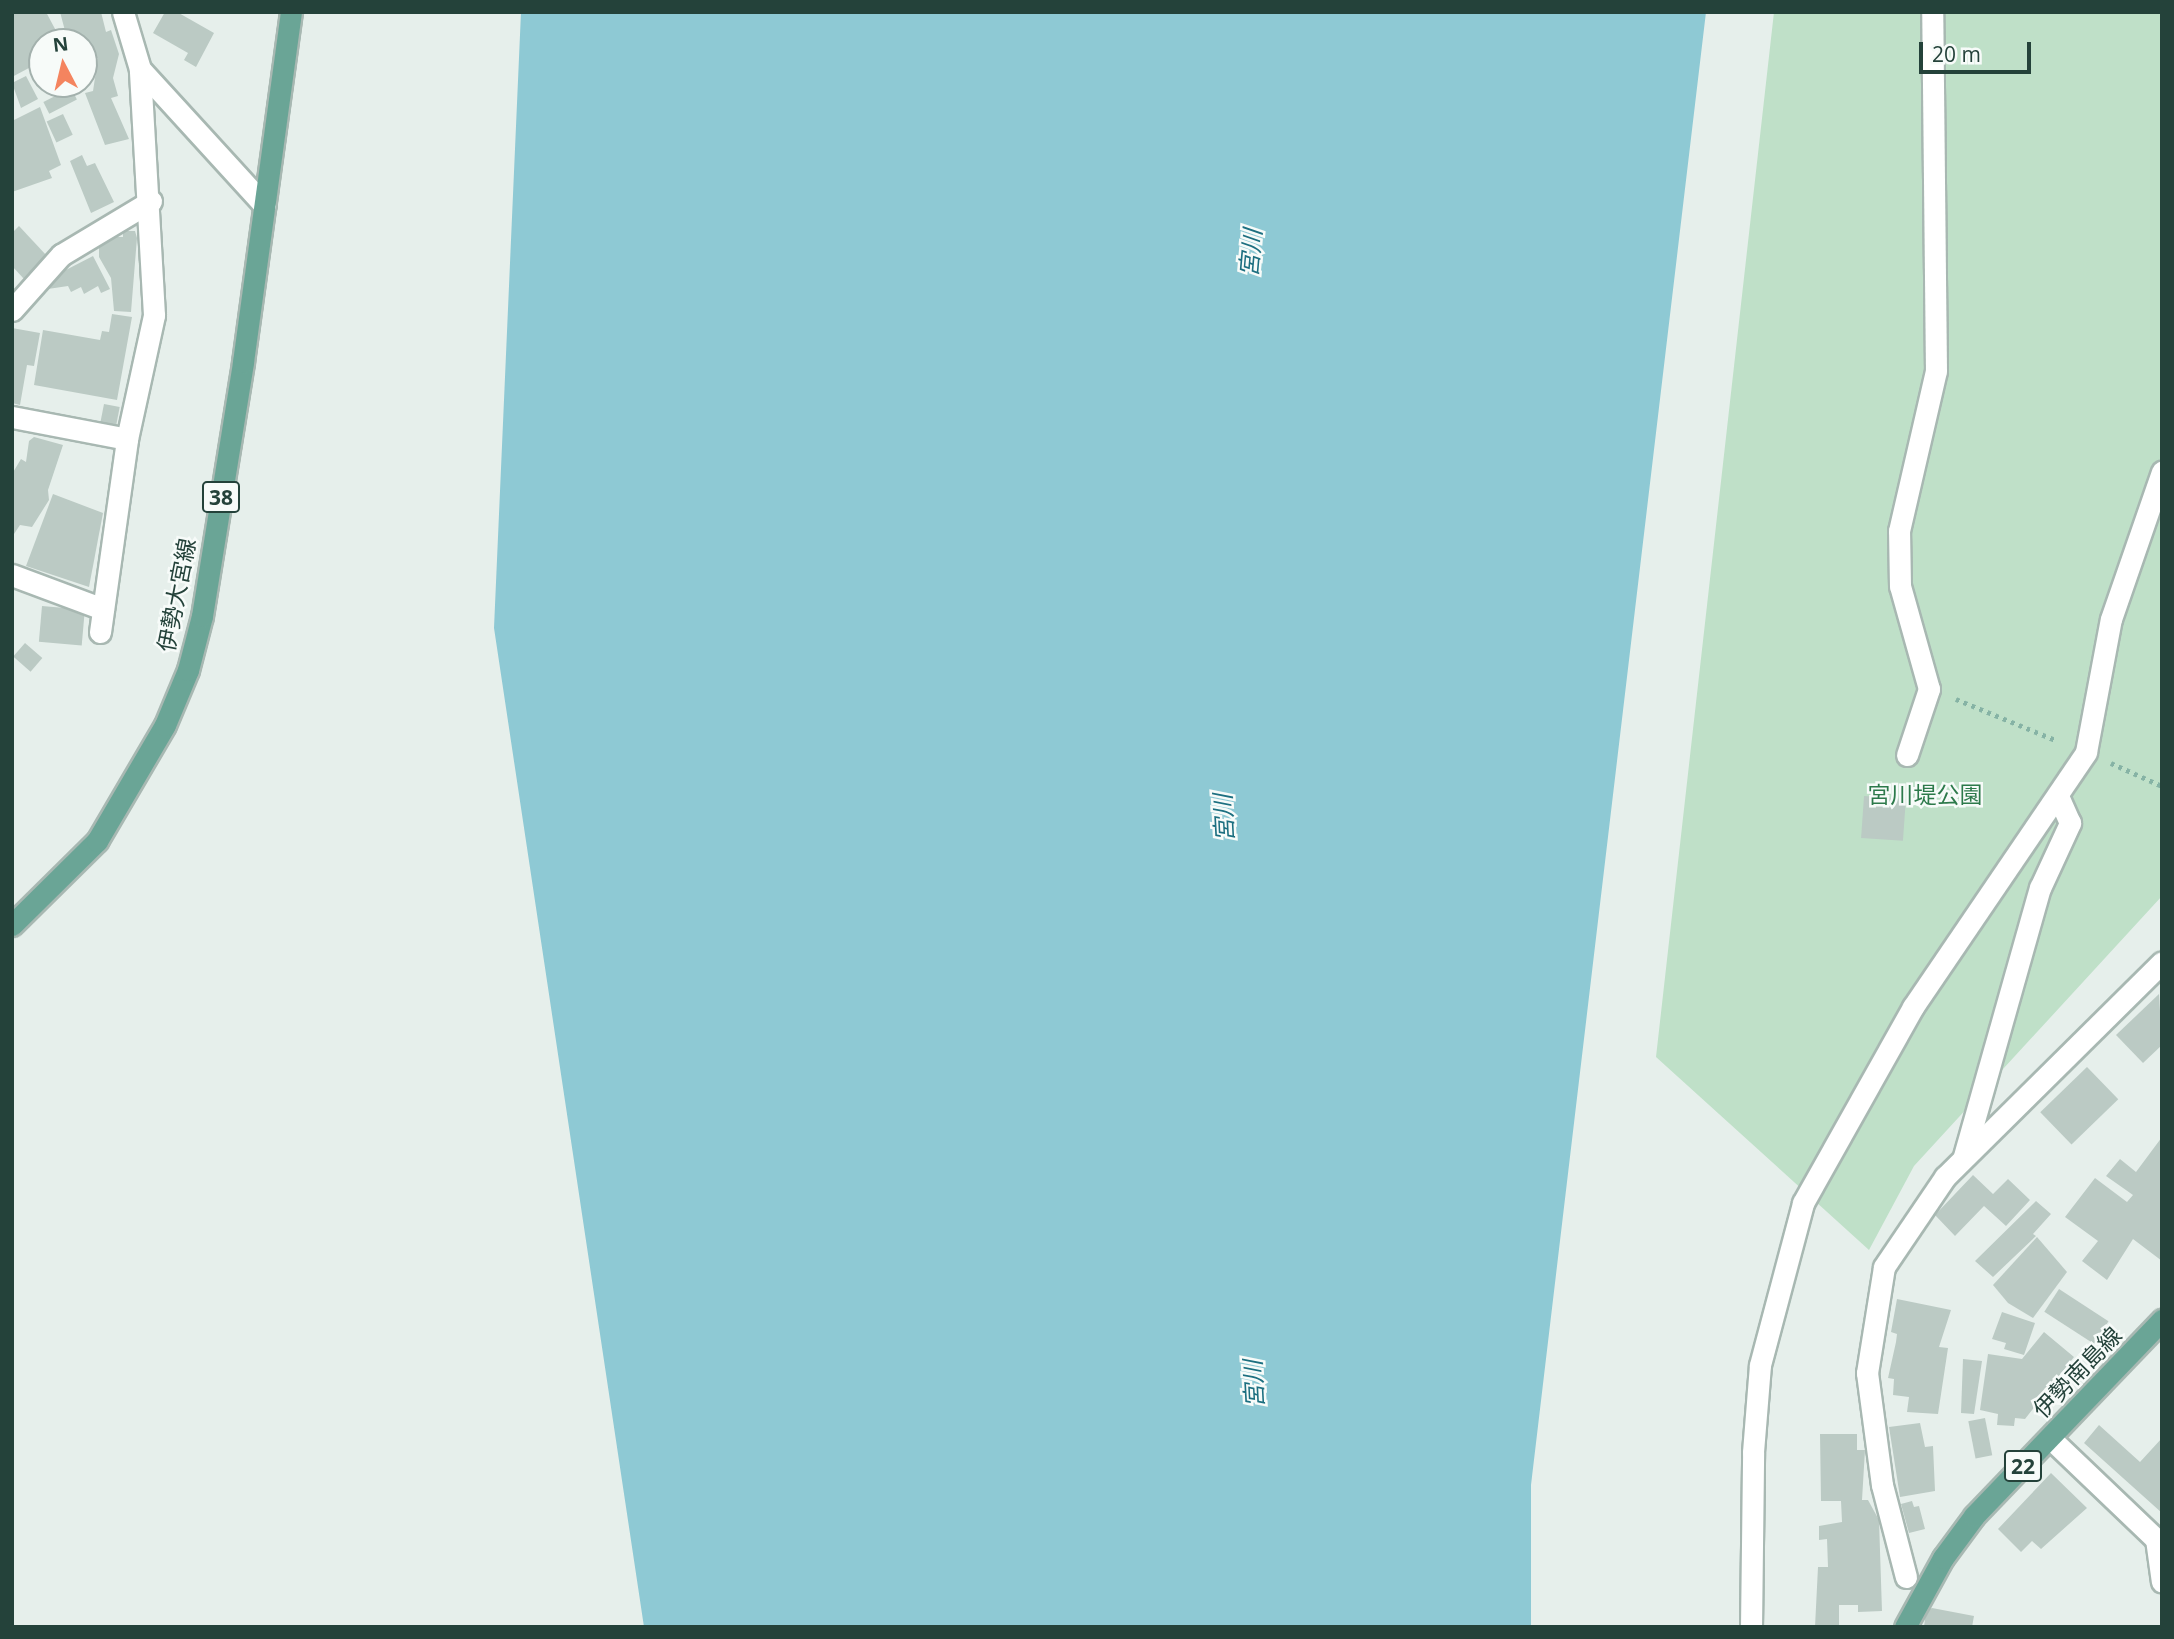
<!DOCTYPE html>
<html>
<head>
<meta charset="utf-8">
<style>
  body { margin:0 }
  #map { position:relative; width:2174px; height:1639px; overflow:hidden; background:#e6efeb; font-family:"Open Sans","Noto Sans JP",sans-serif }
  div>[style] { position:absolute }
  .green>* { inset:0; background:#bfe0c8 }
  .water>* { inset:0; background:#8ec9d4 }
  .building>* { inset:0; background:#bbcac4; transform-origin:0 0 }
  .path>* { height:4.5px; margin-top:-2.25px; transform-origin:0; background:repeating-linear-gradient(90deg,#86b3a5 0 3.5px,transparent 0 8.5px) }
  .roads { filter:drop-shadow(2px 0 #a8b8b2) drop-shadow(-2px 0 #a8b8b2) drop-shadow(0 2px #a8b8b2) drop-shadow(0 -2px #a8b8b2) }
  .street>* { height:21px; margin:-10.5px; padding:0 10.5px; transform-origin:10.5px; border-radius:10.5px; background:#fff }
  .primary>* { height:21px; margin:-10.5px; padding:0 10.5px; transform-origin:10.5px; border-radius:10.5px; background:#6aa596 }
  span { translate:-50% -50%; white-space:nowrap; text-align:center; line-height:1.15; -webkit-text-stroke:5px #f7fbf9; paint-order:stroke }
  .shield-label span { padding:2px 5px; background:#f7fbf9; border:2px solid; border-radius:5px; -webkit-text-stroke-width:0 }
  .shield-label { font-size:21px; color:#24423a; font-weight:700 }
  .street-label { font-size:23px; color:#24423a }
  .park-label { font-size:23px; color:#2d7a4b }
  .water-label { font-size:24px; color:#1c6f80; font-style:italic }
  .frame { position:absolute; inset:0; border:14px solid #24423a; pointer-events:none }
  .north { position:absolute; left:28px; top:28px; width:70px; height:70px; box-sizing:border-box; background:#f7fbf9; border:2px solid #a3b1ad; border-radius:50%; rotate:353deg; font-size:19px; font-weight:700; line-height:28px; text-align:center; color:#24423a }
  .north::after { content:''; display:block; margin:auto; width:24px; height:32px; background:#f4845f; clip-path:polygon(50% 0,100% 100%,50% 72%,0 100%) }
  .scale { position:absolute; left:1919px; top:42px; width:112px; height:32px; box-sizing:border-box; border:4px solid #24423a; border-top:0; padding-left:9px; font-size:21px; line-height:24px; white-space:nowrap; color:#24423a; -webkit-text-stroke:5px #f7fbf9; paint-order:stroke }
</style>
</head>
<body>
<div id="map">
  <div class="green">
    <div style="clip-path:polygon(1774px 12px,2162px 12px,2162px 896px,1914px 1166px,1869px 1250px,1656px 1057px)"></div>
  </div>
  <div class="water">
    <div style="clip-path:polygon(521px 12px,1706px 12px,1531px 1485px,1531px 1627px,644px 1627px,494px 628px)"></div>
  </div>
  <div class="building">
    <div style="clip-path:polygon(18px 12px,46px 12px,62px 42px,42px 42px,42px 61px,12px 77px,12px 15px)"></div>
    <div style="clip-path:polygon(60px 12px,101px 12px,106px 32px,111px 30px,119px 54px,113px 78px,118px 96px,111px 98px,129px 139px,105px 145px,85px 93px,93px 91px,98px 58px,84px 61px,84px 42px,68px 42px)"></div>
    <div style="clip-path:polygon(165px 12px,177px 12px,214px 33px,196px 67px,184px 60px,188px 53px,153px 33px)"></div>
    <div style="clip-path:polygon(26px 76px,38px 99px,21px 108px,12px 83px)"></div>
    <div style="left:71px;top:88px;width:13px;height:31px;rotate:63deg"></div>
    <div style="clip-path:polygon(40px 107px,61px 165px,49px 171px,52px 178px,12px 192px,12px 121px)"></div>
    <div style="left:63px;top:114px;width:23px;height:18px;rotate:65deg"></div>
    <div style="clip-path:polygon(82px 155px,87px 166px,95px 163px,114px 202px,91px 213px,70px 161px)"></div>
    <div style="clip-path:polygon(19px 226px,47px 256px,24px 279px,12px 266px,12px 233px)"></div>
    <div style="clip-path:polygon(123px 231px,135px 231px,137px 238px,131px 312px,114px 311px,111px 278px,99px 257px,99px 246px,110px 237px,123px 237px)"></div>
    <div style="clip-path:polygon(93px 256px,110px 289px,101px 293px,98px 286px,84px 294px,81px 287px,71px 292px,68px 286px,48px 289px,46px 285px,60px 273px)"></div>
    <div style="clip-path:polygon(112px 314px,132px 317px,117px 400px,34px 385px,43px 330px,100px 340px,102px 331px,109px 332px)"></div>
    <div style="clip-path:polygon(12px 328px,40px 333px,34px 366px,27px 365px,20px 405px,12px 403px)"></div>
    <div style="left:104px;top:404px;width:16px;height:22px;rotate:11deg"></div>
    <div style="clip-path:polygon(34px 437px,63px 445px,48px 490px,49px 500px,32px 527px,20px 525px,12px 537px,12px 474px,21px 459px,26px 462px,29px 441px)"></div>
    <div style="clip-path:polygon(53px 494px,103px 513px,89px 587px,26px 566px)"></div>
    <div style="left:42px;top:606px;width:43px;height:36px;rotate:5deg"></div>
    <div style="left:25px;top:643px;width:23px;height:18px;rotate:41deg"></div>
    <div style="left:1864px;top:796px;width:42px;height:42px;rotate:4deg"></div>
    <div style="clip-path:polygon(2159px 994px,2162px 1045px,2143px 1063px,2116px 1035px)"></div>
    <div style="left:2087px;top:1067px;width:45px;height:65px;rotate:46deg"></div>
    <div style="clip-path:polygon(2162px 1137px,2162px 1261px,2133px 1239px,2107px 1280px,2082px 1261px,2098px 1241px,2065px 1217px,2095px 1178px,2127px 1202px,2133px 1195px,2106px 1176px,2120px 1159px,2136px 1172px)"></div>
    <div style="clip-path:polygon(1973px 1175px,1993px 1194px,2008px 1179px,2030px 1200px,2006px 1226px,1984px 1206px,1955px 1236px,1935px 1215px)"></div>
    <div style="clip-path:polygon(2036px 1201px,2051px 1214px,2033px 1234px,2036px 1236px,1993px 1277px,1975px 1261px)"></div>
    <div style="clip-path:polygon(2037px 1237px,2067px 1272px,2033px 1318px,2008px 1303px,1993px 1285px)"></div>
    <div style="left:2059px;top:1289px;width:59px;height:27px;rotate:33deg"></div>
    <div style="clip-path:polygon(1897px 1299px,1951px 1310px,1939px 1347px,1948px 1348px,1938px 1414px,1907px 1412px,1909px 1397px,1893px 1395px,1894px 1379px,1888px 1378px,1896px 1342px,1897px 1334px,1891px 1332px)"></div>
    <div style="clip-path:polygon(2002px 1312px,2035px 1323px,2024px 1355px,2004px 1349px,2006px 1343px,1992px 1339px)"></div>
    <div style="clip-path:polygon(2044px 1332px,2074px 1357px,2025px 1419px,2015px 1418px,2014px 1426px,1997px 1425px,1998px 1414px,1980px 1410px,1988px 1354px,2022px 1359px)"></div>
    <div style="clip-path:polygon(1963px 1359px,1982px 1361px,1974px 1414px,1961px 1413px)"></div>
    <div style="left:1985px;top:1418px;width:38px;height:17px;rotate:79deg"></div>
    <div style="clip-path:polygon(1920px 1423px,1925px 1447px,1933px 1446px,1935px 1491px,1900px 1497px,1889px 1427px)"></div>
    <div style="clip-path:polygon(2099px 1425px,2140px 1462px,2162px 1438px,2162px 1513px,2084px 1443px)"></div>
    <div style="clip-path:polygon(1820px 1434px,1857px 1434px,1857px 1450px,1865px 1450px,1862px 1500px,1868px 1500px,1879px 1520px,1882px 1611px,1858px 1612px,1858px 1605px,1839px 1605px,1839px 1627px,1815px 1627px,1818px 1567px,1828px 1567px,1827px 1539px,1819px 1540px,1819px 1526px,1842px 1522px,1841px 1501px,1821px 1501px)"></div>
    <div style="clip-path:polygon(2051px 1473px,2087px 1508px,2041px 1549px,2032px 1541px,2021px 1552px,1998px 1529px)"></div>
    <div style="clip-path:polygon(1912px 1501px,1914px 1507px,1919px 1506px,1925px 1529px,1909px 1533px,1901px 1504px)"></div>
    <div style="clip-path:polygon(1932px 1608px,1974px 1616px,1972px 1627px,1924px 1627px,1926px 1611px)"></div>
  </div>
  <div class="path">
    <div style="left:1956px;top:699px;width:110px;rotate:22.4deg"></div>
    <div style="left:2111px;top:763px;width:56px;rotate:24.3deg"></div>
  </div>
  <div class="roads">
    <div class="street">
      <div style="left:123px;top:12px;width:59px;rotate:73.4deg"></div>
      <div style="left:140px;top:69px;width:185px;rotate:47.6deg"></div>
      <div style="left:12px;top:310px;width:74px;rotate:-48.3deg"></div>
      <div style="left:61px;top:255px;width:105px;rotate:-31deg"></div>
      <div style="left:12px;top:417px;width:117px;rotate:10.8deg"></div>
      <div style="left:12px;top:575px;width:97px;rotate:20.5deg"></div>
      <div style="left:100px;top:632px;width:195px;rotate:-82deg"></div>
      <div style="left:127px;top:439px;width:127px;rotate:-77.7deg"></div>
      <div style="left:154px;top:315px;width:246px;rotate:-93.3deg"></div>
      <div style="left:1907px;top:755px;width:70px;rotate:-71.6deg"></div>
      <div style="left:1929px;top:689px;width:107px;rotate:-105.7deg"></div>
      <div style="left:1900px;top:586px;width:55px;rotate:-91deg"></div>
      <div style="left:1899px;top:531px;width:164px;rotate:-77deg"></div>
      <div style="left:1936px;top:371px;width:359px;rotate:-90.6deg"></div>
      <div style="left:1964px;top:1156px;width:279px;rotate:-74.2deg"></div>
      <div style="left:2040px;top:888px;width:72px;rotate:-65.2deg"></div>
      <div style="left:2070px;top:823px;width:27px;rotate:-114deg"></div>
      <div style="left:2051px;top:1439px;width:153px;rotate:43.7deg"></div>
      <div style="left:2156px;top:1539px;width:43px;rotate:82.1deg"></div>
      <div style="left:1906px;top:1577px;width:95px;rotate:-104.6deg"></div>
      <div style="left:1882px;top:1485px;width:113px;rotate:-97.6deg"></div>
      <div style="left:1867px;top:1373px;width:107px;rotate:-80.9deg"></div>
      <div style="left:1884px;top:1267px;width:109px;rotate:-55.9deg"></div>
      <div style="left:1945px;top:1177px;width:305px;rotate:-44.7deg"></div>
      <div style="left:1751px;top:1627px;width:175px;rotate:-89.3deg"></div>
      <div style="left:1753px;top:1452px;width:87px;rotate:-85.4deg"></div>
      <div style="left:1760px;top:1365px;width:168px;rotate:-75.1deg"></div>
      <div style="left:1803px;top:1203px;width:225px;rotate:-60.7deg"></div>
      <div style="left:1913px;top:1007px;width:308px;rotate:-55.8deg"></div>
      <div style="left:2086px;top:752px;width:135px;rotate:-79.4deg"></div>
      <div style="left:2111px;top:619px;width:156px;rotate:-70.9deg"></div>
    </div>
    <div class="primary">
      <div style="left:12px;top:925px;width:120px;rotate:-44.7deg"></div>
      <div style="left:97px;top:841px;width:134px;rotate:-59.6deg"></div>
      <div style="left:165px;top:725px;width:60px;rotate:-67.3deg"></div>
      <div style="left:188px;top:670px;width:56px;rotate:-75.5deg"></div>
      <div style="left:202px;top:616px;width:257px;rotate:-80.8deg"></div>
      <div style="left:243px;top:362px;width:353px;rotate:-82.2deg"></div>
      <div style="left:1905px;top:1627px;width:79px;rotate:-61.2deg"></div>
      <div style="left:1943px;top:1558px;width:52px;rotate:-53.6deg"></div>
      <div style="left:1974px;top:1516px;width:272px;rotate:-46.2deg"></div>
    </div>
  </div>
  <div class="shield-label">
    <span style="left:221px;top:497px">38</span>
    <span style="left:2023px;top:1466px">22</span>
  </div>
  <div class="street-label">
    <span style="left:176px;top:595px;rotate:-79deg">伊勢大宮線</span>
    <span style="left:2077px;top:1372px;rotate:-46deg">伊勢南島線</span>
  </div>
  <div class="park-label">
    <span style="left:1925px;top:794px">宮川堤公園</span>
  </div>
  <div class="water-label">
    <span style="left:1250px;top:253px;rotate:-85deg">宮川</span>
    <span style="left:1223px;top:818px;rotate:-93deg">宮川</span>
    <span style="left:1253px;top:1384px;rotate:-93deg">宮川</span>
  </div>
  <div class="frame"></div>
  <div class="north">N</div>
  <div class="scale">20 m</div>
</div>
</body>
</html>
